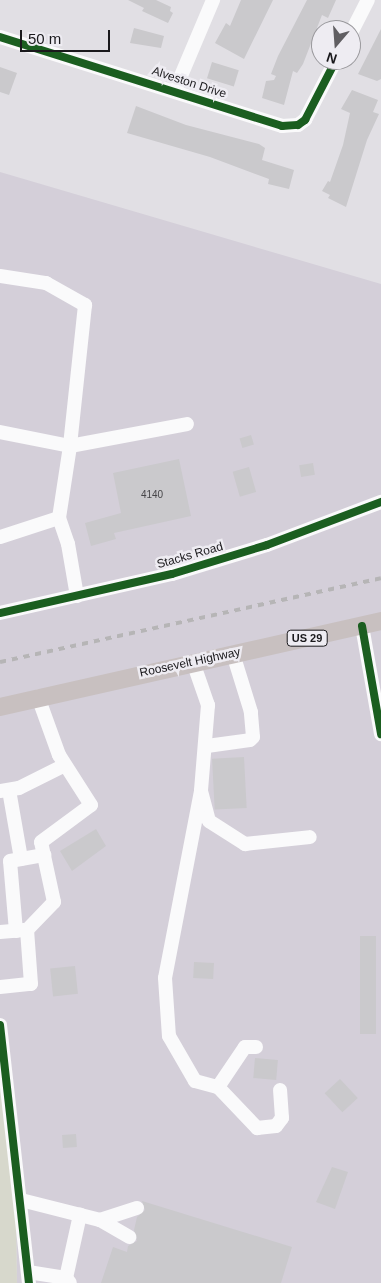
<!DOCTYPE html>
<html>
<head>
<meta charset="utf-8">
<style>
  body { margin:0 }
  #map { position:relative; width:381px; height:1283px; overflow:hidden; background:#e1dfe4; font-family:Helvetica,sans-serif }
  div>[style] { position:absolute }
  .built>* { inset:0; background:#d4cfd9 }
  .green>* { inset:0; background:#d7d8cc }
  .building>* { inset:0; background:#cac9cc; transform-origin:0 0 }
  .minor>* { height:14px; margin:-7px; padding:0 7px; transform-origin:7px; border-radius:7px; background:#fafafb }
  .major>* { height:18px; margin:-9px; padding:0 9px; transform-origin:9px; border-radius:9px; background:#c8c0c0 }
  .rail>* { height:4px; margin-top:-2px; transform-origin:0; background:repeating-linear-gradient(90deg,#b6b5b6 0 6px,transparent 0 12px) }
  .cycleway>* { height:8px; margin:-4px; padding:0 4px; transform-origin:4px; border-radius:4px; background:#1b5e20 }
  span { translate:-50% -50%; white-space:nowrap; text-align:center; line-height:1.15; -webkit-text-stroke:5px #eeecf2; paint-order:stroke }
  .number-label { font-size:10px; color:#474649 }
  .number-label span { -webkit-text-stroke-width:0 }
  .shield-label span { padding:1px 4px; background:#eeecf2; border:1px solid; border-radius:4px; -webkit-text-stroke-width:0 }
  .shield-label { font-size:11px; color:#1a191c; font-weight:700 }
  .street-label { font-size:12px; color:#1a191c }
  .north { position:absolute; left:311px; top:20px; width:50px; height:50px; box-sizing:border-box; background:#eeecf2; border:1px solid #99989c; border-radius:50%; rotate:198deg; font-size:14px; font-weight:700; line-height:20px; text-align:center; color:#1a191c }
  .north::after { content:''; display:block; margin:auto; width:18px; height:22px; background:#605e62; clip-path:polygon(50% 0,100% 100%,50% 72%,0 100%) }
  .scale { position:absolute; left:20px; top:30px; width:90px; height:22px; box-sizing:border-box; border:2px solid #1a191c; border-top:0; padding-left:6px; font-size:15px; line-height:18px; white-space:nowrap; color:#1a191c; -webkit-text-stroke:4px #eeecf2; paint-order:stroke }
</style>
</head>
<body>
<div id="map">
  <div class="built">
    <div style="clip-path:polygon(0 172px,381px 284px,381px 1283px,17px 1283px,15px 1152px,0 1068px)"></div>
  </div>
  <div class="green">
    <div style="clip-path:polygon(0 1068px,15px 1152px,17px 1283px,0 1283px)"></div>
  </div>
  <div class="building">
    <div style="clip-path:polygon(128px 0,156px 0,171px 7px,170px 11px,173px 13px,168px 23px,142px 11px,144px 8px)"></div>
    <div style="clip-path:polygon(241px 0,273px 0,244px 59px,215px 43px,226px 23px,230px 26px)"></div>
    <div style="clip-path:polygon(307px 0,336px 0,328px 18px,322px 15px,303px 64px,297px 73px,293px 71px,284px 105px,262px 98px,266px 81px,274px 80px,276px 76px,271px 74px,278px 56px)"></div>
    <div style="clip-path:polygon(134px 28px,164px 36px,161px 48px,130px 43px)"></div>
    <div style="clip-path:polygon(381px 29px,381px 79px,377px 81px,358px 74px)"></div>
    <div style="left:212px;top:62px;width:28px;height:17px;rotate:17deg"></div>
    <div style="clip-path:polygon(0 67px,17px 73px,9px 95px,0 92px)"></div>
    <div style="clip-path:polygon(352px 90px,378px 100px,373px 112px,379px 114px,367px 140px,346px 207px,328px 198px,330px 195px,322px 191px,328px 181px,330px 182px,343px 145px,350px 113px,341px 109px)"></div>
    <div style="clip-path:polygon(136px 106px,186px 125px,259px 144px,265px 148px,262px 160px,294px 170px,289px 189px,268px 184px,269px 179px,210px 157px,127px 133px)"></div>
    <div style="left:251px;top:435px;width:10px;height:12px;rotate:73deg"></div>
    <div style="clip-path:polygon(179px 459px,191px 516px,114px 533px,116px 539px,91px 546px,85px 523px,121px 513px,113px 473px)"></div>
    <div style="left:313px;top:463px;width:12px;height:14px;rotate:81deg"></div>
    <div style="left:249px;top:467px;width:26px;height:17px;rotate:74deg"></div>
    <div style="left:244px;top:757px;width:51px;height:32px;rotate:87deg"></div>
    <div style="clip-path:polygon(96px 829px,106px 846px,72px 871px,60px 851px)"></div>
    <div style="left:360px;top:936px;width:16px;height:98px"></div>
    <div style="left:194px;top:962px;width:20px;height:16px;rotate:3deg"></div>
    <div style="left:75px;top:966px;width:28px;height:25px;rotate:84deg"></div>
    <div style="left:255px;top:1058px;width:23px;height:20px;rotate:5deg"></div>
    <div style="left:340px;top:1079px;width:26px;height:21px;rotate:47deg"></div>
    <div style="left:76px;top:1134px;width:13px;height:14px;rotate:86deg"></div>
    <div style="clip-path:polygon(332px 1167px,348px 1172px,335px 1209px,316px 1202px)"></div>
    <div style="clip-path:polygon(142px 1201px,292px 1247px,281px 1283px,101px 1283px,113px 1247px,127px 1252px,128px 1246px,137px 1241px,134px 1230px,137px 1217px,145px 1210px)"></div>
  </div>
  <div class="minor">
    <div style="left:351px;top:33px;width:37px;rotate:-63deg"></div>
    <div style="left:0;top:37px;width:296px;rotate:17.5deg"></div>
    <div style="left:282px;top:126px;width:16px;rotate:-4deg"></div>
    <div style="left:298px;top:125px;width:9px;rotate:-36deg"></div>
    <div style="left:305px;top:120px;width:68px;rotate:-62.7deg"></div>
    <div style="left:175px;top:90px;width:98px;rotate:-67.1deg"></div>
    <div style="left:0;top:276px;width:47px;rotate:8.7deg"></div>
    <div style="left:46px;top:283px;width:45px;rotate:29.4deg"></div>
    <div style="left:85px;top:305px;width:142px;rotate:96.1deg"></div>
    <div style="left:70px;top:446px;width:71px;rotate:-168.7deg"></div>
    <div style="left:0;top:537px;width:62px;rotate:-17.9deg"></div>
    <div style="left:77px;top:596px;width:53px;rotate:-99.8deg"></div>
    <div style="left:68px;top:544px;width:28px;rotate:-109deg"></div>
    <div style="left:59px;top:518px;width:73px;rotate:-81.3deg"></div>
    <div style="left:70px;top:446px;width:119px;rotate:-10.6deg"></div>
    <div style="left:0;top:613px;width:176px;rotate:-12.8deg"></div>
    <div style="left:172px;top:574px;width:99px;rotate:-17deg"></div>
    <div style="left:267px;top:545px;width:122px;rotate:-20.7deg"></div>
    <div style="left:362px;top:626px;width:110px;rotate:80deg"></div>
    <div style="left:193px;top:662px;width:46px;rotate:70.8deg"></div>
    <div style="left:208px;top:705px;width:86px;rotate:94.7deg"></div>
    <div style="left:201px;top:791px;width:31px;rotate:75deg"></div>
    <div style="left:209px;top:821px;width:43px;rotate:32.6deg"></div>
    <div style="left:245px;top:844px;width:65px;rotate:-6.1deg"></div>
    <div style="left:207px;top:746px;width:43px;rotate:-7.9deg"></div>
    <div style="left:250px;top:740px;width:4px;rotate:-45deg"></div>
    <div style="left:253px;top:737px;width:25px;rotate:-95deg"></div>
    <div style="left:251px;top:712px;width:61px;rotate:-107.2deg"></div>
    <div style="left:9px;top:790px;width:70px;rotate:80.1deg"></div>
    <div style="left:0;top:791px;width:19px;rotate:-9deg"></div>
    <div style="left:19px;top:788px;width:51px;rotate:-26.6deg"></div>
    <div style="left:201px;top:791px;width:190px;rotate:100.9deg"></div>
    <div style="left:165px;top:978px;width:58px;rotate:86.1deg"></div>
    <div style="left:169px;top:1036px;width:52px;rotate:60deg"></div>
    <div style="left:195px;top:1081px;width:24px;rotate:15deg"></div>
    <div style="left:218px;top:1087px;width:57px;rotate:46.4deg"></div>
    <div style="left:257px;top:1128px;width:19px;rotate:-6deg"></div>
    <div style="left:276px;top:1126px;width:10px;rotate:-53deg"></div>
    <div style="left:282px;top:1118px;width:28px;rotate:-94deg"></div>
    <div style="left:16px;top:931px;width:70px;rotate:-94.9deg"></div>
    <div style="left:10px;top:861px;width:35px;rotate:-10deg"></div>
    <div style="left:0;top:932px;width:24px;rotate:-5deg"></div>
    <div style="left:0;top:987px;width:31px;rotate:-6deg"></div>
    <div style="left:31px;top:984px;width:54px;rotate:-94.2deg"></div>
    <div style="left:27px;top:930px;width:39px;rotate:-46deg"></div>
    <div style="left:54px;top:902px;width:61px;rotate:-102.2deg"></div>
    <div style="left:41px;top:842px;width:62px;rotate:-36.5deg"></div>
    <div style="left:91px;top:805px;width:59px;rotate:-122.6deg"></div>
    <div style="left:59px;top:755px;width:62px;rotate:-109.9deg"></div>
    <div style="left:0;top:1025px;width:260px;rotate:83.6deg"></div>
    <div style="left:218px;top:1087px;width:48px;rotate:-56deg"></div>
    <div style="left:245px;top:1047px;width:11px"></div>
    <div style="left:21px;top:1200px;width:81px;rotate:14.2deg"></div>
    <div style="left:100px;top:1220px;width:34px;rotate:30deg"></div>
    <div style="left:100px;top:1220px;width:39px;rotate:-18deg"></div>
    <div style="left:28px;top:1272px;width:38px;rotate:9deg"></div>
    <div style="left:66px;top:1278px;width:6px;rotate:51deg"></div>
    <div style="left:66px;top:1278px;width:65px;rotate:-77.5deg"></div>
  </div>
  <div class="major">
    <div style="left:0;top:707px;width:391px;rotate:-12.7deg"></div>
  </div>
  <div class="rail">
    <div style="left:0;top:662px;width:390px;rotate:-12.4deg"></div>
  </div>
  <div class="cycleway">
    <div style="left:0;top:37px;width:296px;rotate:17.5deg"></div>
    <div style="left:282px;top:126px;width:16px;rotate:-4deg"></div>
    <div style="left:298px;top:125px;width:9px;rotate:-36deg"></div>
    <div style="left:305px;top:120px;width:68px;rotate:-62.7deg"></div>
    <div style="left:0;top:613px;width:176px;rotate:-12.8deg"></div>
    <div style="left:172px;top:574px;width:99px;rotate:-17deg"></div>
    <div style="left:267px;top:545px;width:122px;rotate:-20.7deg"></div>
    <div style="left:362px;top:626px;width:110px;rotate:80deg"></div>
    <div style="left:0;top:1025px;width:260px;rotate:83.6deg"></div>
  </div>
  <div class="number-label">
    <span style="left:152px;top:495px">4140</span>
  </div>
  <div class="shield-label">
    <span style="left:307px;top:638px">US 29</span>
  </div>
  <div class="street-label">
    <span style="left:189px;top:83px;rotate:18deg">Alveston Drive</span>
    <span style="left:190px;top:556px;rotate:-16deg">Stacks Road</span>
    <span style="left:190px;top:663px;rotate:-12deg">Roosevelt Highway</span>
  </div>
  <div class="north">N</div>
  <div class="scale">50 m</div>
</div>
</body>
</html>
